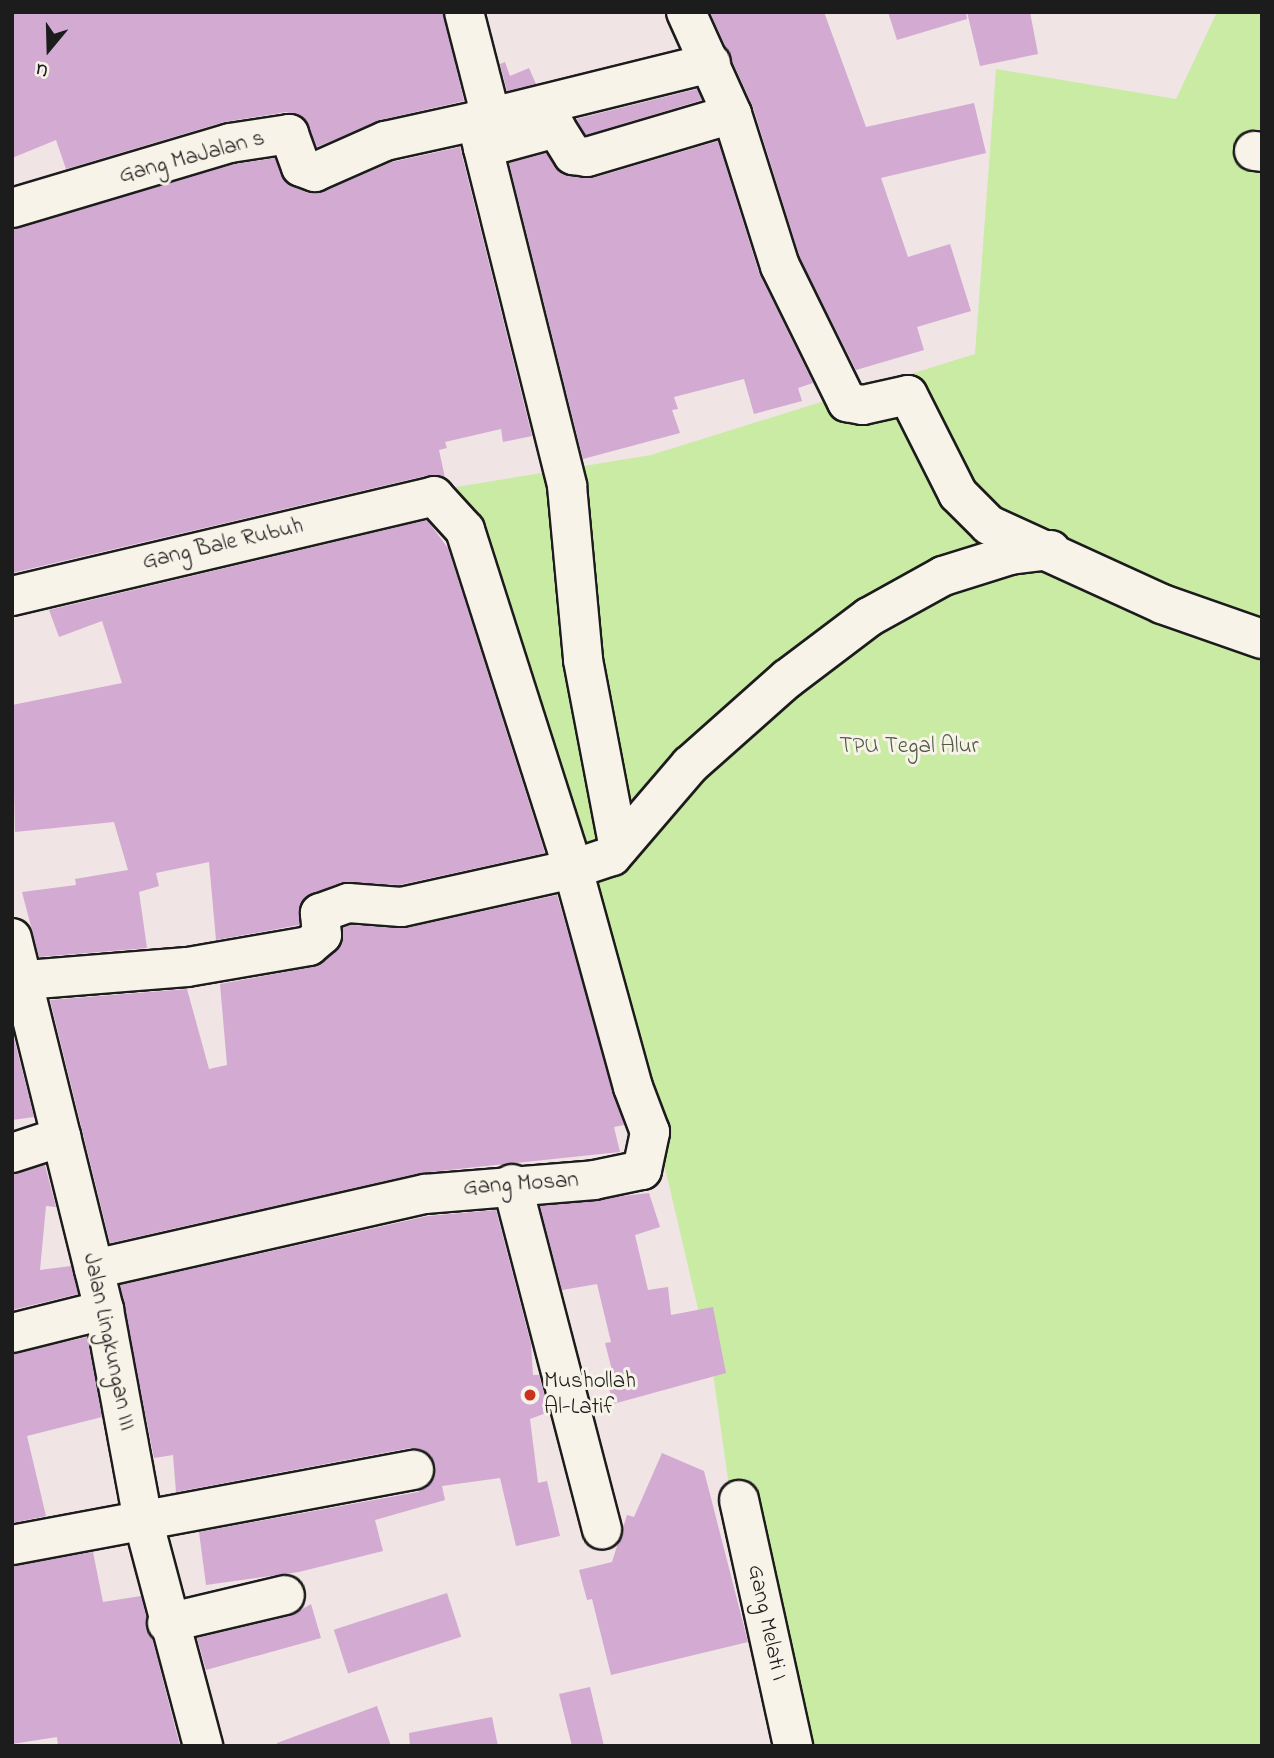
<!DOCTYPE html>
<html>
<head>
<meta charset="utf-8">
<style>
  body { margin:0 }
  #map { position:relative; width:1274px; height:1758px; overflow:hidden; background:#f0e4e4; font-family:"Indie Flower",sans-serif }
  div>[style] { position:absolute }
  .green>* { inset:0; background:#c9eba4 }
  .building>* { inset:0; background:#d2aad2; transform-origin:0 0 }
  .roads { filter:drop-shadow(2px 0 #1c1c1c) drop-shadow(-2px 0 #1c1c1c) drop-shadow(0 2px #1c1c1c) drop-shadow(0 -2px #1c1c1c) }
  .minor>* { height:38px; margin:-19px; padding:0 19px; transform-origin:19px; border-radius:19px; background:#f7f3e8 }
  .dots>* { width:19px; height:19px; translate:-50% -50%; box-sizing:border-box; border:4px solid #f7f3e8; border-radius:50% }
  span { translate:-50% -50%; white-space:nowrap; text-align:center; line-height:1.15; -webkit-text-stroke:6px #f7f3e8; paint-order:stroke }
  .street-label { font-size:23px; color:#1c1c1c }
  .park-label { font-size:23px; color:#505a45 }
  .poi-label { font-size:23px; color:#1c1c1c }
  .left { translate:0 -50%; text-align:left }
  .frame { position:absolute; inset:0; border:14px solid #1c1c1c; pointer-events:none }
  .north { position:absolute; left:14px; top:14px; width:70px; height:70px; -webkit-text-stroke:5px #f7f3e8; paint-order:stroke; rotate:199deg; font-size:19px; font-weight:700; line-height:28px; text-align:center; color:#1c1c1c }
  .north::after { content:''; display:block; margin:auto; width:24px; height:32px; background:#1c1c1c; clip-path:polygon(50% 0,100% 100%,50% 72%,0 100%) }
</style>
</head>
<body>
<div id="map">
  <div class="green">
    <div style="clip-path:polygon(1217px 12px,1262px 12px,1262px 1746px,804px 1746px,736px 1536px,713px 1373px,666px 1172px,573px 848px,456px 487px,651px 455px,975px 354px,996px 69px,1176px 99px)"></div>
  </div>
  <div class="building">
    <div style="clip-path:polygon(12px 12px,443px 12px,464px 101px,380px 120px,317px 147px,305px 119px,286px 112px,224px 122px,66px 169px,56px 140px,12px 158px)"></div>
    <div style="clip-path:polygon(710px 12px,824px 12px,866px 127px,974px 103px,986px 153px,881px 178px,908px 257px,950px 244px,971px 311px,917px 327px,924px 350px,856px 370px,800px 258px,753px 107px)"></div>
    <div style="clip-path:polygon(888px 12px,966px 12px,967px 19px,897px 40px)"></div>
    <div style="clip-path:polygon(967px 12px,1030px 12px,1038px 54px,980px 66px)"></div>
    <div style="clip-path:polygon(505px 62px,510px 76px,529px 68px,536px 84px,507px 91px,500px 64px)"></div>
    <div style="clip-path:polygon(697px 89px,702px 100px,586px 135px,576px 119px)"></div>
    <div style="clip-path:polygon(718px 141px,759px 273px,813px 383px,798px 388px,802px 401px,754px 414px,744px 379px,674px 397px,678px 409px,672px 410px,680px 433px,583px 459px,509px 163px,546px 153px,562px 174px,593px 178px)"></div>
    <div style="clip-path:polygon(460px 147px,532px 436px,503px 442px,501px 429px,445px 442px,447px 448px,439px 450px,445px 478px,429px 475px,12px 573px,12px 229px,235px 164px,275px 158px,286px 183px,308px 193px,323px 192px,392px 162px)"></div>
    <div style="clip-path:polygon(427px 520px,448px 548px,545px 853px,399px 885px,341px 882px,304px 898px,299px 925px,216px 940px,209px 862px,156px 873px,159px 886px,139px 892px,147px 948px,39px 957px,22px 892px,76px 885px,75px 879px,128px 870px,114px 822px,15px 832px,12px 705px,122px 683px,102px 621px,59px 637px,49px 610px)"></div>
    <div style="clip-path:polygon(557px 895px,624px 1125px,614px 1127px,620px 1152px,420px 1173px,110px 1243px,50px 1000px,187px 989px,209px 1069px,227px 1065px,220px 984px,313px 967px,337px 951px,343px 928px,351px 925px,406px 928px)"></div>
    <div style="clip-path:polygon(12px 1030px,34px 1117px,12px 1120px)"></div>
    <div style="clip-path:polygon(45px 1165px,56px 1207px,46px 1206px,40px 1270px,71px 1266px,78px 1294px,12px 1310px,12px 1174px)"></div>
    <div style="clip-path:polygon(649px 1193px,660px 1227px,635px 1235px,648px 1290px,668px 1287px,671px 1315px,713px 1307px,726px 1373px,613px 1404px,606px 1376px,613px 1374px,605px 1343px,611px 1342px,597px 1284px,562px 1290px,540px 1206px)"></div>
    <div style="clip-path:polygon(496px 1210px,531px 1344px,533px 1375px,539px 1375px,549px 1412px,530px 1419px,538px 1483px,547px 1481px,560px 1536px,516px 1546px,500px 1478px,442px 1486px,445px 1500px,375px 1520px,383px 1551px,299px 1572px,206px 1585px,199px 1532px,418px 1492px,434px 1478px,435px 1465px,422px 1450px,410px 1448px,176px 1492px,173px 1455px,154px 1458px,120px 1285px,428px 1216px)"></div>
    <div style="clip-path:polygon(87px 1337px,102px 1417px,27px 1436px,46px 1516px,12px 1523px,12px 1354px)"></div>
    <div style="clip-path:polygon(662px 1453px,704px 1471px,748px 1642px,611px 1675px,592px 1599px,587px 1600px,579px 1570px,612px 1562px,627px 1515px,634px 1517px)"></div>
    <div style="clip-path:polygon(93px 1552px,103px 1602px,141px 1596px,180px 1746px,58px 1746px,57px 1737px,12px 1744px,12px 1566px)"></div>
    <div style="left:447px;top:1593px;width:46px;height:119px;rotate:72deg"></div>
    <div style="clip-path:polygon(311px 1604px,321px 1638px,206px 1670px,197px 1638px,290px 1616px)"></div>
    <div style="clip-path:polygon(590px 1687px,604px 1746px,572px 1746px,559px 1694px)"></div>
    <div style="clip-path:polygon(377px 1706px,391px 1746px,277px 1746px,277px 1743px)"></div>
    <div style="clip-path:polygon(492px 1717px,498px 1746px,410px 1746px,409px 1733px)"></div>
  </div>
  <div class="roads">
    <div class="minor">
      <div style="left:464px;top:12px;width:108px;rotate:75.6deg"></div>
      <div style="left:686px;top:12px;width:112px;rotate:65.7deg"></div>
      <div style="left:732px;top:114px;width:159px;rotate:72.5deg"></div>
      <div style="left:780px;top:266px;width:152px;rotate:63.8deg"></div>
      <div style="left:847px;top:402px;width:16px;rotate:11deg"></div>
      <div style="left:863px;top:405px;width:46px;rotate:-12.5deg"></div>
      <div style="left:908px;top:395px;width:111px;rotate:63.2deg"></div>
      <div style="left:958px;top:494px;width:44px;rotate:45deg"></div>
      <div style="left:989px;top:525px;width:190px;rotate:24.5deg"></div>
      <div style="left:1162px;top:604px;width:106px;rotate:19.3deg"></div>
      <div style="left:476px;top:121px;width:242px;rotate:-13.9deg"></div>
      <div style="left:483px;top:148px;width:348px;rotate:76deg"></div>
      <div style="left:567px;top:486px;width:175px;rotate:84.7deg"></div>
      <div style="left:583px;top:660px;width:191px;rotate:79.2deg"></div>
      <div style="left:1254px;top:151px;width:8px;rotate:7deg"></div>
      <div style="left:12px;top:208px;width:227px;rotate:-16.6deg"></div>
      <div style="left:230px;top:143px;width:60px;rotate:-8.7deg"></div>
      <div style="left:289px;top:134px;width:35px;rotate:70deg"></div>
      <div style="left:301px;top:167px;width:15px;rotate:20deg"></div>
      <div style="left:315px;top:172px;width:77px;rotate:-23.9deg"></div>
      <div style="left:385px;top:141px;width:93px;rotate:-12.4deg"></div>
      <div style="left:476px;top:121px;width:28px;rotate:75deg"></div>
      <div style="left:483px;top:148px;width:76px;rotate:-15.3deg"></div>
      <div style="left:556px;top:128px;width:32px;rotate:58deg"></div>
      <div style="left:573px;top:155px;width:14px;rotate:8deg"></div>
      <div style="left:587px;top:157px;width:151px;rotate:-16.5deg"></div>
      <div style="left:12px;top:596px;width:434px;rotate:-13.3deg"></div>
      <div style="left:434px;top:496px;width:46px;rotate:47.6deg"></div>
      <div style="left:465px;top:530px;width:356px;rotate:72.3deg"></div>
      <div style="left:573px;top:869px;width:176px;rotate:167.5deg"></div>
      <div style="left:401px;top:907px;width:53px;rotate:-175.7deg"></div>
      <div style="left:348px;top:903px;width:30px;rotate:160deg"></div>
      <div style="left:320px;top:913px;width:22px;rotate:85deg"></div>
      <div style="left:322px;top:935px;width:17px;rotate:140deg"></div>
      <div style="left:309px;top:946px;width:124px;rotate:170.2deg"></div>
      <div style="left:187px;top:967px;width:164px;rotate:175.4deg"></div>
      <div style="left:12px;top:938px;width:383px;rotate:76.1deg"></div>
      <div style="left:104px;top:1310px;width:214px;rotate:79.5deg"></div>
      <div style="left:143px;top:1520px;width:234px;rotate:75.1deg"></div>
      <div style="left:12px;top:1153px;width:52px;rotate:-18.1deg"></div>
      <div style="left:512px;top:1184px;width:357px;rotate:75.4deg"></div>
      <div style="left:94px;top:1269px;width:339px;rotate:-12.8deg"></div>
      <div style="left:425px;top:1194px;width:170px;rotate:-4.7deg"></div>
      <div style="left:594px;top:1180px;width:49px;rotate:-11.8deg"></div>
      <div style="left:642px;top:1170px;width:39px;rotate:-78deg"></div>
      <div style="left:650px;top:1132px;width:48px;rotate:-110.7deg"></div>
      <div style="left:633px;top:1087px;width:226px;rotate:-105.4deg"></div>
      <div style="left:573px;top:869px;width:41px;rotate:-18.4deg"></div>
      <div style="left:612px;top:856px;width:120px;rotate:-49.4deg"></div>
      <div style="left:690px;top:765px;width:130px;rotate:-41.6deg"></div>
      <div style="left:787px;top:679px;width:103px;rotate:-37.1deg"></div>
      <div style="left:869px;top:617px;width:85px;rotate:-29deg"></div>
      <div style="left:943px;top:576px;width:70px;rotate:-17.4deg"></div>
      <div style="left:1010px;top:555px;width:41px;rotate:-7deg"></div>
      <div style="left:12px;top:1333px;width:95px;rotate:-14deg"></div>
      <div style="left:739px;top:1500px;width:252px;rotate:77.6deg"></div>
      <div style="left:12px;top:1545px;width:409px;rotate:-10.6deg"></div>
      <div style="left:167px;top:1623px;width:121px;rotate:-13.3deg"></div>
    </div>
  </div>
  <div class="dots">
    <div style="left:530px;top:1395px;background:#c8321e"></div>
  </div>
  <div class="street-label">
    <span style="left:192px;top:158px;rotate:-15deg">Gang MaJalan s</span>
    <span style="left:223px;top:545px;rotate:-13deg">Gang Bale Rubuh</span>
    <span style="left:521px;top:1185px;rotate:-4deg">Gang Mosan</span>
    <span style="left:108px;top:1342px;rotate:78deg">Jalan Lingkungan III</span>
    <span style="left:766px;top:1623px;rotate:78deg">Gang Melati I</span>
  </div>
  <div class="park-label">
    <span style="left:909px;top:747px">TPU Tegal Alur</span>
  </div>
  <div class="poi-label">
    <span class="left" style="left:544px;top:1395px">Mushollah<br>Al-Latif</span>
  </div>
  <div class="frame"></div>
  <div class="north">U</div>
</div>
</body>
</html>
